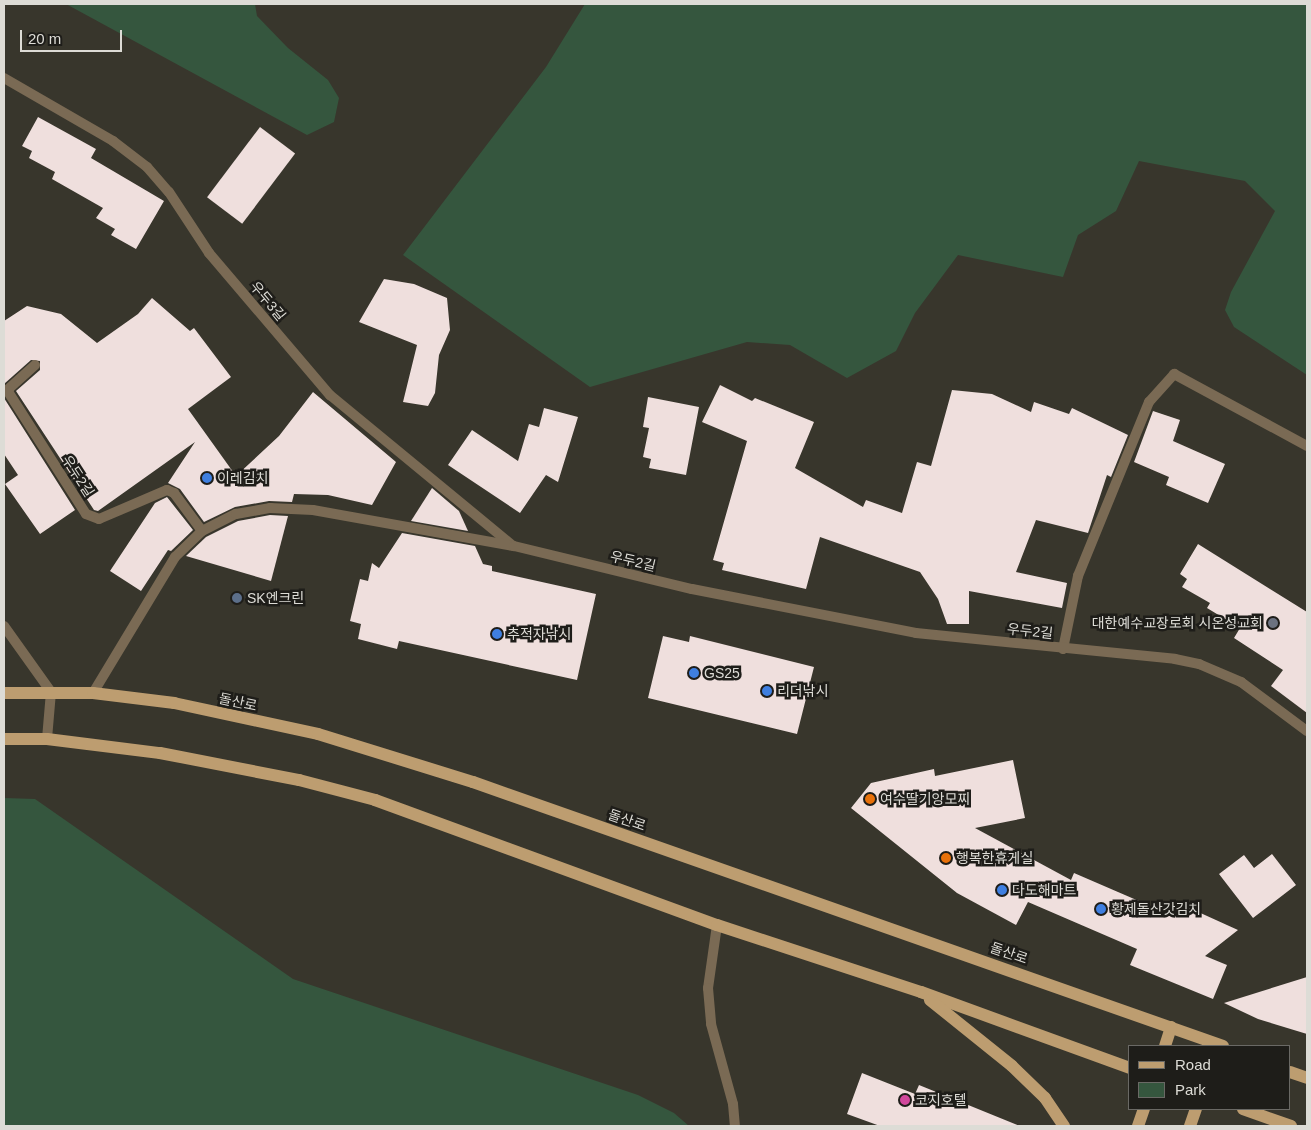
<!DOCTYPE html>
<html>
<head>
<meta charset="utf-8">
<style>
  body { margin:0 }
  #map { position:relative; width:1311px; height:1130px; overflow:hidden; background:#38362c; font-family:Helvetica,"Noto Sans KR",sans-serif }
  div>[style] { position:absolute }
  .green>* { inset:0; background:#35563e }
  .building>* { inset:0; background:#efdfdd; transform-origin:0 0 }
  .service>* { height:10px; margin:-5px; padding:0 5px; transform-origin:5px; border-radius:5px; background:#7a6a54 }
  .tertiary>* { height:10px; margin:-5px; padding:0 5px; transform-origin:5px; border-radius:5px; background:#7a6a54 }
  .primary>* { height:12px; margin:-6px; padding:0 6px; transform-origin:6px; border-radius:6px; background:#bd9d70 }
  .dots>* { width:14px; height:14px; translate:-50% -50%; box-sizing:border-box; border:2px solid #1e1d19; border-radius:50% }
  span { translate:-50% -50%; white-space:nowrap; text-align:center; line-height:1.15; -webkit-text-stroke:5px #1e1d19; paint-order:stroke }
  .street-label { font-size:14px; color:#dddcd6 }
  .poi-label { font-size:14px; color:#dddcd6 }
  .left { translate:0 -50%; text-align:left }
  .right { translate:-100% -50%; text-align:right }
  .frame { position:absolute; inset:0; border:5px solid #dddcd6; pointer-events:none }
  .legend { position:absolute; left:1128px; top:1045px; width:162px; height:65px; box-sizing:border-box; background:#1e1d19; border:1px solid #6a6965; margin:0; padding:6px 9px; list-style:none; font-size:15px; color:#dddcd6 }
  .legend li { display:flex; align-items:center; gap:10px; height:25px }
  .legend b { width:25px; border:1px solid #6a6965 }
  .scale { position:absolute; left:20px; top:30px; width:102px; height:22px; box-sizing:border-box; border:2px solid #dddcd6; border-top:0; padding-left:6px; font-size:15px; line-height:18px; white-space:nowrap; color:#dddcd6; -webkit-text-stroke:4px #1e1d19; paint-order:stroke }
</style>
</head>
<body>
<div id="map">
  <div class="green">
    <div style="clip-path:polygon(66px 4px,255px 4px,257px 16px,288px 48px,328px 80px,339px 98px,334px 122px,307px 135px)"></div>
    <div style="clip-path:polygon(585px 4px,1307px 4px,1307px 375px,1234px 327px,1225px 310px,1231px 292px,1275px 211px,1245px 181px,1139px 161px,1116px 211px,1078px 235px,1063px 277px,958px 255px,915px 313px,896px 351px,847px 378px,790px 345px,747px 342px,590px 387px,403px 255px,546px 67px)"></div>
    <div style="clip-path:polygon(4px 798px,35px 799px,293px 979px,638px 1095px,674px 1113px,689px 1126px,4px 1126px)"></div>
  </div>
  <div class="building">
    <div style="clip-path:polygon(38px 117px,96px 149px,91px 158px,164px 201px,136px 249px,111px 235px,115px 229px,96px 218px,103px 208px,52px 179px,55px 172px,29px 158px,32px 151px,22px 146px)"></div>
    <div style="left:260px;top:127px;width:44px;height:88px;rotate:37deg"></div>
    <div style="clip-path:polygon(384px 279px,414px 284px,447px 298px,450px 330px,439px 355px,435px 393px,428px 406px,403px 402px,417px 345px,359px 322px)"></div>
    <div style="clip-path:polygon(152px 298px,190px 331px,194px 328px,231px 377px,188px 409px,236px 476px,279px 436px,313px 392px,396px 462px,372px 505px,328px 495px,294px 494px,292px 502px,269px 501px,235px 507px,204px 522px,180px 489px,168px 483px,195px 442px,98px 511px,94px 510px,16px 391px,40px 370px,40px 361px,31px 360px,4px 384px,4px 321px,27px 306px,61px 314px,97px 343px,138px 314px)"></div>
    <div style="clip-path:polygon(720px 385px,752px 401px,755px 398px,814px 422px,795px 468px,863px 507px,866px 500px,902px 513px,917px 462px,931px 466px,952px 390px,992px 394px,1031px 412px,1034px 402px,1069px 414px,1072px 408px,1128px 435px,1111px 477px,1107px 475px,1088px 533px,1036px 520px,1016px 572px,1067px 583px,1062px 608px,969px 591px,969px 624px,947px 624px,938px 599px,920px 572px,820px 537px,806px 589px,722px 570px,724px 563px,713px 560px,747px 441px,702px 422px)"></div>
    <div style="clip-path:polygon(648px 397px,699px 407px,686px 475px,649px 468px,651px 459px,643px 457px,649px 428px,643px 427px)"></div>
    <div style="clip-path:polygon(4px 398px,75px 510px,40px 534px,5px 484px,18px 475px,4px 454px)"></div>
    <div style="clip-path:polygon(544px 408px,578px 417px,558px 482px,546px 475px,520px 513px,448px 465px,472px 430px,518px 461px,529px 424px,539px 427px)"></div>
    <div style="clip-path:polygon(1153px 411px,1180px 420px,1173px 441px,1225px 464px,1208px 503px,1166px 485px,1169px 477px,1134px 462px)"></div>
    <div style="clip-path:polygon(432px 488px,459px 511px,468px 531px,411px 521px)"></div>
    <div style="clip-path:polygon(167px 497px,193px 530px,171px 551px,168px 550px,141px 591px,110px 571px,155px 503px)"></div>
    <div style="clip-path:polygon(270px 515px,288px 516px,271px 581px,186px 556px,206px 537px,238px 521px)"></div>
    <div style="clip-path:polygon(402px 533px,475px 546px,483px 564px,492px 566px,492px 571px,596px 594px,577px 680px,399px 641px,397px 649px,358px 639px,361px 624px,350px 621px,360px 579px,368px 581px,372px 563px,379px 568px)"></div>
    <div style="clip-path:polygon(1198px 544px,1307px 612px,1307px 713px,1271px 686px,1283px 670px,1234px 638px,1240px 628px,1207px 608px,1210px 603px,1182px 587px,1187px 579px,1180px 574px)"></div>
    <div style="clip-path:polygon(663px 636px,689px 642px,690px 636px,814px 667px,797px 734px,648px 698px)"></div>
    <div style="clip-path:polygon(1013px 760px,1025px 818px,975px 828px,1071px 880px,1074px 873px,1162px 911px,1174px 901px,1238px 930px,1205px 956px,1227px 965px,1213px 999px,1130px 965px,1137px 949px,1028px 902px,1016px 925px,957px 893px,851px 808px,871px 783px,934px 769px,935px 776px)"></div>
    <div style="clip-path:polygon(1272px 854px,1296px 885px,1253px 918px,1219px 874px,1244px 855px,1254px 868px)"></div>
    <div style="clip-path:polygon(1307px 977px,1307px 1034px,1258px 1019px,1224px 1003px)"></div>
    <div style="clip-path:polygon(862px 1073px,915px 1094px,919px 1085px,1020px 1126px,880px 1126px,847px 1114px)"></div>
  </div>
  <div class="service">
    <div style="left:4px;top:78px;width:126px;rotate:30deg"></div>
    <div style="left:113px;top:141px;width:43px;rotate:37.4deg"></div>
    <div style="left:147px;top:167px;width:33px;rotate:49deg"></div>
    <div style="left:169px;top:192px;width:73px;rotate:56.7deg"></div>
    <div style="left:209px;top:253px;width:187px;rotate:49.6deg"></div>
    <div style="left:330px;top:395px;width:237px;rotate:39.5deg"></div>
    <div style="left:35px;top:365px;width:38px;rotate:138deg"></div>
    <div style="left:7px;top:390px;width:147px;rotate:57.5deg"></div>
    <div style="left:86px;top:514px;width:14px;rotate:21deg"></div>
    <div style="left:99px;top:519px;width:74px;rotate:-23.1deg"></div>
    <div style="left:167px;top:490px;width:8px;rotate:23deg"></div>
    <div style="left:174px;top:493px;width:47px;rotate:53.6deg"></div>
    <div style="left:1063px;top:649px;width:75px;rotate:-78.4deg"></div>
    <div style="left:1078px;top:576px;width:188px;rotate:-67.8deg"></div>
    <div style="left:1149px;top:402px;width:38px;rotate:-48deg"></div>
    <div style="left:1174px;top:374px;width:151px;rotate:28.4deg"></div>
    <div style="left:93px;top:693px;width:159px;rotate:-58.9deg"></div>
    <div style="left:175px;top:557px;width:37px;rotate:-44deg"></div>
    <div style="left:202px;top:531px;width:38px;rotate:-27deg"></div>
    <div style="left:236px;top:514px;width:35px;rotate:-10deg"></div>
    <div style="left:270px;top:508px;width:43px;rotate:2.7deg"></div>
    <div style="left:313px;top:510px;width:204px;rotate:10.2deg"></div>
    <div style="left:514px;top:546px;width:183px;rotate:13.6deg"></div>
    <div style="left:692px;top:589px;width:228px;rotate:11.1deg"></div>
    <div style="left:916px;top:633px;width:260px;rotate:5.7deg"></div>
    <div style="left:1175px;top:659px;width:25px;rotate:12deg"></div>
    <div style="left:1199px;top:664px;width:46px;rotate:23.2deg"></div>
    <div style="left:1241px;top:682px;width:82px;rotate:36.6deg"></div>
    <div style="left:717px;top:925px;width:64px;rotate:98.1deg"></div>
    <div style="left:708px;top:988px;width:36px;rotate:85deg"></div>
    <div style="left:711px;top:1024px;width:83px;rotate:74.6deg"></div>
    <div style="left:733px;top:1104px;width:22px;rotate:85deg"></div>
  </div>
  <div class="tertiary">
    <div style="left:4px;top:626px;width:81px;rotate:54.5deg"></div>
    <div style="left:51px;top:692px;width:47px;rotate:94.9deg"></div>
  </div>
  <div class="primary">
    <div style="left:4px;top:693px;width:89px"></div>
    <div style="left:93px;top:693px;width:82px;rotate:7deg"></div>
    <div style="left:174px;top:703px;width:147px;rotate:12.1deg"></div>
    <div style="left:318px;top:734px;width:162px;rotate:17.2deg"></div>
    <div style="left:473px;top:782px;width:795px;rotate:19.39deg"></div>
    <div style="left:4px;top:739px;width:43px"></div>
    <div style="left:47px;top:739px;width:114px;rotate:7.1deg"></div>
    <div style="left:160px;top:753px;width:142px;rotate:11deg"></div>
    <div style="left:299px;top:780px;width:79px;rotate:14.7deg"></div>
    <div style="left:375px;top:800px;width:364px;rotate:20.1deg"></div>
    <div style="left:717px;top:925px;width:215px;rotate:18.2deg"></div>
    <div style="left:921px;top:992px;width:222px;rotate:20deg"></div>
    <div style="left:930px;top:1000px;width:105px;rotate:38.8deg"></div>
    <div style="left:1012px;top:1066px;width:46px;rotate:44.1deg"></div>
    <div style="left:1045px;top:1098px;width:34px;rotate:56deg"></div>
    <div style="left:1165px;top:1046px;width:20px;rotate:-72deg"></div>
    <div style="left:1290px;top:1072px;width:18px;rotate:19deg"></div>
    <div style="left:1243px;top:1109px;width:51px;rotate:19.5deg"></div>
    <div style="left:1138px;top:1126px;width:18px;rotate:-71deg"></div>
    <div style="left:1190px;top:1126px;width:18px;rotate:-71deg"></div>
  </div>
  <div class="dots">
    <div style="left:207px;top:478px;background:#3f7fe0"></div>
    <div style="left:237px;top:598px;background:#5c6f8a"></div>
    <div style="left:1273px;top:623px;background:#6b7280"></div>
    <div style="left:497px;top:634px;background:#3f7fe0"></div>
    <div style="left:694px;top:673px;background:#3f7fe0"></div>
    <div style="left:767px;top:691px;background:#3f7fe0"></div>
    <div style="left:870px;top:799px;background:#e8710a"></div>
    <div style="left:946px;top:858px;background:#e8710a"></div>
    <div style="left:1002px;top:890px;background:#3f7fe0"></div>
    <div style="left:1101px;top:909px;background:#3f7fe0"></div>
    <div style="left:905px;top:1100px;background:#d1479c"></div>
  </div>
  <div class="street-label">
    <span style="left:268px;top:301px;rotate:50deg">우두3길</span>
    <span style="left:78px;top:476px;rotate:57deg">우두2길</span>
    <span style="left:633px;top:561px;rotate:13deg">우두2길</span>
    <span style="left:1030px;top:631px;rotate:6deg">우두2길</span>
    <span style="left:238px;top:702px;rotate:12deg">돌산로</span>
    <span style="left:627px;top:820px;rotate:19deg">돌산로</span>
    <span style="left:1009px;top:953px;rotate:19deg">돌산로</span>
  </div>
  <div class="poi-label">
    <span class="left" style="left:217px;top:478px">이레김치</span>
    <span class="left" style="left:247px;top:598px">SK엔크린</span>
    <span class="right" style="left:1263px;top:623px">대한예수교장로회 시온성교회</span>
    <span class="left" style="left:507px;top:634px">추적자낚시</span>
    <span class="left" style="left:704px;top:673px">GS25</span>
    <span class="left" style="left:777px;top:691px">리더낚시</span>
    <span class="left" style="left:880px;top:799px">여수딸기앙모찌</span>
    <span class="left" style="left:956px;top:858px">행복한휴게실</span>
    <span class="left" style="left:1012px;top:890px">다도해마트</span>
    <span class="left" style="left:1111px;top:909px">황제돌산갓김치</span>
    <span class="left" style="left:915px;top:1100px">코지호텔</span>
  </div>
  <div class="frame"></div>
  <ul class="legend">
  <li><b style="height:6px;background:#bd9d70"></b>Road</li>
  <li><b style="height:14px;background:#35563e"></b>Park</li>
  </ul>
  <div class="scale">20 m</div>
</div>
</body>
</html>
